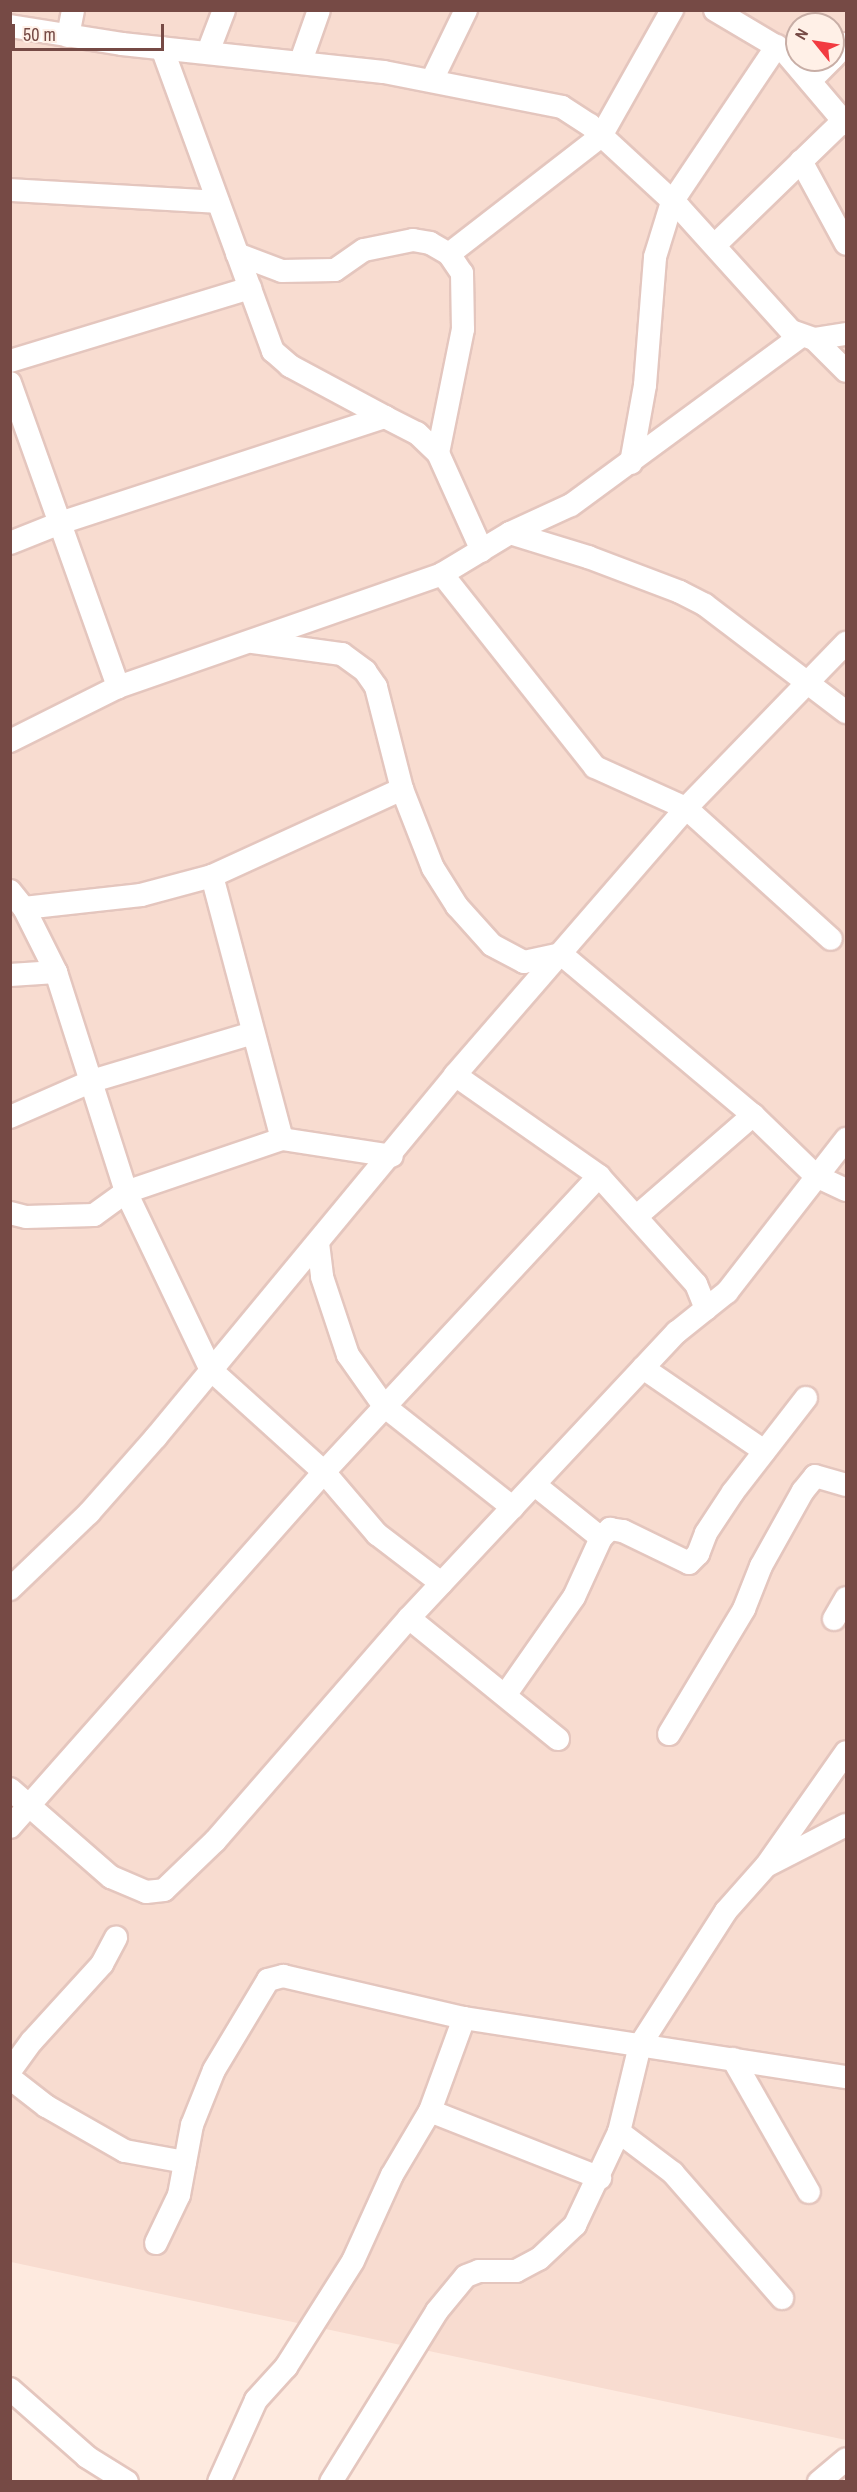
<!DOCTYPE html>
<html>
<head>
<meta charset="utf-8">
<style>
  body { margin:0 }
  #map { position:relative; width:857px; height:2492px; overflow:hidden; background:#feeadf; font-family:"Archivo Narrow",sans-serif }
  div>[style] { position:absolute }
  .residential>* { inset:0; background:#f8dcd0 }
  .roads { filter:drop-shadow(2px 0 #e4c6be) drop-shadow(-2px 0 #e4c6be) drop-shadow(0 2px #e4c6be) drop-shadow(0 -2px #e4c6be) }
  .street>* { height:22px; margin:-11px; padding:0 11px; transform-origin:11px; border-radius:11px; background:#fff }
  span { translate:-50% -50%; white-space:nowrap; text-align:center; line-height:1.15; -webkit-text-stroke:4.5px #fff0e7; paint-order:stroke }
  .frame { position:absolute; inset:0; border:12px solid #764a45; pointer-events:none }
  .north { position:absolute; left:785px; top:12px; width:60px; height:60px; box-sizing:border-box; background:#fff0e7; border:2px solid #c8aea6; border-radius:50%; rotate:300deg; font-size:16px; font-weight:700; line-height:24px; text-align:center; color:#764a45 }
  .north::after { content:''; display:block; margin:auto; width:21px; height:27px; background:#f23b41; clip-path:polygon(50% 0,100% 100%,50% 72%,0 100%) }
  .scale { position:absolute; left:12px; top:24px; width:152px; height:27px; box-sizing:border-box; border:3px solid #764a45; border-top:0; padding-left:8px; font-size:18px; line-height:21px; white-space:nowrap; color:#764a45; -webkit-text-stroke:4px #fff0e7; paint-order:stroke }
</style>
</head>
<body>
<div id="map">
  <div class="residential">
    <div style="clip-path:polygon(evenodd,11px 11px,846px 11px,846px 2440px,11px 2262px,11px 11px,797px 24px,833px 24px,833px 60px,797px 60px,797px 24px)"></div>
  </div>
  <div class="roads">
    <div class="street">
      <div style="left:715px;top:10px;width:80px;rotate:30.7deg"></div>
      <div style="left:784px;top:51px;width:96px;rotate:49.7deg"></div>
      <div style="left:10px;top:26px;width:113px;rotate:9.1deg"></div>
      <div style="left:122px;top:44px;width:263px;rotate:6.1deg"></div>
      <div style="left:384px;top:72px;width:181px;rotate:11.1deg"></div>
      <div style="left:562px;top:107px;width:33px;rotate:33deg"></div>
      <div style="left:590px;top:125px;width:121px;rotate:42.7deg"></div>
      <div style="left:679px;top:207px;width:167px;rotate:47.9deg"></div>
      <div style="left:791px;top:331px;width:24px;rotate:19deg"></div>
      <div style="left:814px;top:339px;width:32px;rotate:-9deg"></div>
      <div style="left:68px;top:36px;width:26px;rotate:-79deg"></div>
      <div style="left:162px;top:48px;width:323px;rotate:69.9deg"></div>
      <div style="left:273px;top:351px;width:23px;rotate:41deg"></div>
      <div style="left:290px;top:366px;width:108px;rotate:28.2deg"></div>
      <div style="left:208px;top:52px;width:45px;rotate:-69.1deg"></div>
      <div style="left:833px;top:58px;width:19px;rotate:-47deg"></div>
      <div style="left:301px;top:61px;width:54px;rotate:-70.6deg"></div>
      <div style="left:432px;top:80px;width:78px;rotate:-64.1deg"></div>
      <div style="left:810px;top:81px;width:30px;rotate:-45deg"></div>
      <div style="left:801px;top:161px;width:94px;rotate:61.5deg"></div>
      <div style="left:10px;top:190px;width:208px;rotate:3.3deg"></div>
      <div style="left:716px;top:244px;width:178px;rotate:-44.1deg"></div>
      <div style="left:237px;top:254px;width:48px;rotate:20.7deg"></div>
      <div style="left:282px;top:271px;width:53px;rotate:-1.1deg"></div>
      <div style="left:335px;top:270px;width:35px;rotate:-35deg"></div>
      <div style="left:364px;top:250px;width:50px;rotate:-11.5deg"></div>
      <div style="left:413px;top:240px;width:17px;rotate:10deg"></div>
      <div style="left:430px;top:243px;width:22px;rotate:30deg"></div>
      <div style="left:449px;top:254px;width:23px;rotate:56deg"></div>
      <div style="left:462px;top:273px;width:56px;rotate:89deg"></div>
      <div style="left:463px;top:329px;width:126px;rotate:101.4deg"></div>
      <div style="left:449px;top:254px;width:192px;rotate:-37.8deg"></div>
      <div style="left:601px;top:136px;width:145px;rotate:-60.6deg"></div>
      <div style="left:814px;top:339px;width:45px;rotate:45deg"></div>
      <div style="left:10px;top:361px;width:251px;rotate:-16.9deg"></div>
      <div style="left:10px;top:383px;width:323px;rotate:70.4deg"></div>
      <div style="left:631px;top:463px;width:79px;rotate:-79.8deg"></div>
      <div style="left:645px;top:385px;width:128px;rotate:-85.5deg"></div>
      <div style="left:655px;top:257px;width:58px;rotate:-72.8deg"></div>
      <div style="left:672px;top:202px;width:188px;rotate:-56.1deg"></div>
      <div style="left:510px;top:533px;width:82px;rotate:17.1deg"></div>
      <div style="left:588px;top:557px;width:98px;rotate:20.8deg"></div>
      <div style="left:680px;top:592px;width:28px;rotate:27deg"></div>
      <div style="left:705px;top:605px;width:177px;rotate:37.2deg"></div>
      <div style="left:10px;top:543px;width:54px;rotate:-21.8deg"></div>
      <div style="left:60px;top:523px;width:342px;rotate:-18.1deg"></div>
      <div style="left:385px;top:417px;width:36px;rotate:27deg"></div>
      <div style="left:417px;top:433px;width:29px;rotate:44deg"></div>
      <div style="left:438px;top:453px;width:107px;rotate:65.8deg"></div>
      <div style="left:442px;top:574px;width:246px;rotate:51.6deg"></div>
      <div style="left:595px;top:767px;width:100px;rotate:24.3deg"></div>
      <div style="left:686px;top:808px;width:195px;rotate:42.1deg"></div>
      <div style="left:253px;top:642px;width:90px;rotate:7.7deg"></div>
      <div style="left:342px;top:654px;width:29px;rotate:36deg"></div>
      <div style="left:365px;top:671px;width:19px;rotate:55deg"></div>
      <div style="left:376px;top:687px;width:105px;rotate:75.7deg"></div>
      <div style="left:402px;top:789px;width:85px;rotate:68.6deg"></div>
      <div style="left:433px;top:868px;width:45px;rotate:57.7deg"></div>
      <div style="left:457px;top:906px;width:52px;rotate:48.1deg"></div>
      <div style="left:492px;top:945px;width:36px;rotate:28deg"></div>
      <div style="left:524px;top:962px;width:38px;rotate:-12deg"></div>
      <div style="left:561px;top:954px;width:251px;rotate:40deg"></div>
      <div style="left:753px;top:1115px;width:88px;rotate:44.1deg"></div>
      <div style="left:816px;top:1176px;width:33px;rotate:25deg"></div>
      <div style="left:10px;top:741px;width:121px;rotate:-26.6deg"></div>
      <div style="left:118px;top:687px;width:343px;rotate:-19.2deg"></div>
      <div style="left:442px;top:574px;width:79px;rotate:-31.1deg"></div>
      <div style="left:510px;top:533px;width:67px;rotate:-24.7deg"></div>
      <div style="left:571px;top:505px;width:284px;rotate:-36.3deg"></div>
      <div style="left:212px;top:876px;width:272px;rotate:75.1deg"></div>
      <div style="left:10px;top:891px;width:22px;rotate:51deg"></div>
      <div style="left:24px;top:908px;width:72px;rotate:63.4deg"></div>
      <div style="left:56px;top:972px;width:231px;rotate:72.3deg"></div>
      <div style="left:126px;top:1192px;width:197px;rotate:64.5deg"></div>
      <div style="left:211px;top:1370px;width:152px;rotate:42.1deg"></div>
      <div style="left:324px;top:1472px;width:82px;rotate:49.5deg"></div>
      <div style="left:377px;top:1534px;width:81px;rotate:37.4deg"></div>
      <div style="left:24px;top:908px;width:118px;rotate:-6.3deg"></div>
      <div style="left:141px;top:895px;width:73px;rotate:-15deg"></div>
      <div style="left:212px;top:876px;width:209px;rotate:-24.6deg"></div>
      <div style="left:10px;top:975px;width:46px;rotate:-3.7deg"></div>
      <div style="left:455px;top:1075px;width:176px;rotate:35deg"></div>
      <div style="left:599px;top:1176px;width:145px;rotate:48.1deg"></div>
      <div style="left:696px;top:1284px;width:27px;rotate:68deg"></div>
      <div style="left:10px;top:1117px;width:90px;rotate:-23.7deg"></div>
      <div style="left:92px;top:1081px;width:168px;rotate:-16.6deg"></div>
      <div style="left:10px;top:1213px;width:16px;rotate:14deg"></div>
      <div style="left:26px;top:1217px;width:68px;rotate:-1.7deg"></div>
      <div style="left:94px;top:1215px;width:39px;rotate:-36deg"></div>
      <div style="left:126px;top:1192px;width:165px;rotate:-18.8deg"></div>
      <div style="left:282px;top:1139px;width:111px;rotate:8.8deg"></div>
      <div style="left:637px;top:1216px;width:154px;rotate:-41deg"></div>
      <div style="left:318px;top:1243px;width:34px;rotate:83deg"></div>
      <div style="left:322px;top:1277px;width:82px;rotate:71.6deg"></div>
      <div style="left:348px;top:1355px;width:62px;rotate:54.8deg"></div>
      <div style="left:384px;top:1406px;width:164px;rotate:38.3deg"></div>
      <div style="left:643px;top:1368px;width:147px;rotate:34.4deg"></div>
      <div style="left:601px;top:1538px;width:13px;rotate:-45deg"></div>
      <div style="left:610px;top:1529px;width:13px;rotate:9deg"></div>
      <div style="left:623px;top:1531px;width:73px;rotate:25.9deg"></div>
      <div style="left:689px;top:1563px;width:13px;rotate:-45deg"></div>
      <div style="left:698px;top:1554px;width:22px;rotate:-69deg"></div>
      <div style="left:706px;top:1533px;width:49px;rotate:-56.6deg"></div>
      <div style="left:733px;top:1492px;width:119px;rotate:-52.2deg"></div>
      <div style="left:10px;top:1589px;width:110px;rotate:-43.9deg"></div>
      <div style="left:89px;top:1513px;width:101px;rotate:-48.6deg"></div>
      <div style="left:156px;top:1437px;width:470px;rotate:-50.4deg"></div>
      <div style="left:455px;top:1075px;width:353px;rotate:-49.1deg"></div>
      <div style="left:686px;top:808px;width:230px;rotate:-45.9deg"></div>
      <div style="left:409px;top:1618px;width:192px;rotate:39.1deg"></div>
      <div style="left:834px;top:1619px;width:24px;rotate:-60deg"></div>
      <div style="left:506px;top:1694px;width:118px;rotate:-55deg"></div>
      <div style="left:574px;top:1597px;width:65px;rotate:-65.4deg"></div>
      <div style="left:601px;top:1538px;width:85px;rotate:-141.2deg"></div>
      <div style="left:669px;top:1734px;width:146px;rotate:-59deg"></div>
      <div style="left:744px;top:1609px;width:46px;rotate:-68.4deg"></div>
      <div style="left:761px;top:1566px;width:86px;rotate:-60.8deg"></div>
      <div style="left:803px;top:1491px;width:19px;rotate:-51deg"></div>
      <div style="left:815px;top:1476px;width:32px;rotate:16deg"></div>
      <div style="left:10px;top:1789px;width:134px;rotate:41.1deg"></div>
      <div style="left:111px;top:1877px;width:38px;rotate:23deg"></div>
      <div style="left:146px;top:1892px;width:18px;rotate:-6deg"></div>
      <div style="left:164px;top:1890px;width:71px;rotate:-43.9deg"></div>
      <div style="left:215px;top:1841px;width:296px;rotate:-49deg"></div>
      <div style="left:409px;top:1618px;width:392px;rotate:-46.9deg"></div>
      <div style="left:677px;top:1332px;width:64px;rotate:-38.7deg"></div>
      <div style="left:727px;top:1292px;width:194px;rotate:-52.1deg"></div>
      <div style="left:10px;top:1827px;width:474px;rotate:-48.5deg"></div>
      <div style="left:324px;top:1472px;width:404px;rotate:-47.1deg"></div>
      <div style="left:770px;top:1864px;width:85px;rotate:-27.2deg"></div>
      <div style="left:733px;top:2059px;width:153px;rotate:60.3deg"></div>
      <div style="left:10px;top:2071px;width:37px;rotate:-54deg"></div>
      <div style="left:32px;top:2041px;width:104px;rotate:-47.7deg"></div>
      <div style="left:102px;top:1964px;width:30px;rotate:-62deg"></div>
      <div style="left:10px;top:2078px;width:46px;rotate:37.9deg"></div>
      <div style="left:46px;top:2106px;width:91px;rotate:29.7deg"></div>
      <div style="left:125px;top:2151px;width:61px;rotate:10.4deg"></div>
      <div style="left:430px;top:2111px;width:183px;rotate:21.5deg"></div>
      <div style="left:619px;top:2132px;width:68px;rotate:37.2deg"></div>
      <div style="left:673px;top:2173px;width:166px;rotate:48.9deg"></div>
      <div style="left:156px;top:2243px;width:53px;rotate:-64.4deg"></div>
      <div style="left:179px;top:2195px;width:71px;rotate:-79.5deg"></div>
      <div style="left:192px;top:2125px;width:59px;rotate:-68.2deg"></div>
      <div style="left:214px;top:2070px;width:105px;rotate:-59deg"></div>
      <div style="left:268px;top:1980px;width:16px;rotate:-15deg"></div>
      <div style="left:283px;top:1976px;width:186px;rotate:13.1deg"></div>
      <div style="left:464px;top:2018px;width:387px;rotate:8.8deg"></div>
      <div style="left:10px;top:2389px;width:103px;rotate:41.4deg"></div>
      <div style="left:87px;top:2457px;width:47px;rotate:32deg"></div>
      <div style="left:219px;top:2482px;width:90px;rotate:-65.7deg"></div>
      <div style="left:256px;top:2400px;width:45px;rotate:-47.7deg"></div>
      <div style="left:286px;top:2367px;width:125px;rotate:-57.7deg"></div>
      <div style="left:353px;top:2261px;width:94px;rotate:-65.6deg"></div>
      <div style="left:392px;top:2175px;width:74px;rotate:-59.3deg"></div>
      <div style="left:430px;top:2111px;width:99px;rotate:-69.9deg"></div>
      <div style="left:331px;top:2482px;width:201px;rotate:-58.2deg"></div>
      <div style="left:437px;top:2311px;width:45px;rotate:-50.4deg"></div>
      <div style="left:466px;top:2276px;width:14px;rotate:-21deg"></div>
      <div style="left:479px;top:2271px;width:37px"></div>
      <div style="left:516px;top:2271px;width:26px;rotate:-28deg"></div>
      <div style="left:539px;top:2259px;width:50px;rotate:-43.4deg"></div>
      <div style="left:575px;top:2225px;width:103px;rotate:-64.7deg"></div>
      <div style="left:619px;top:2132px;width:89px;rotate:-76.4deg"></div>
      <div style="left:640px;top:2045px;width:159px;rotate:-57.3deg"></div>
      <div style="left:726px;top:1911px;width:60px;rotate:-48.4deg"></div>
      <div style="left:766px;top:1866px;width:139px;rotate:-54.9deg"></div>
      <div style="left:819px;top:2482px;width:35px;rotate:-40deg"></div>
    </div>
  </div>
  <div class="frame"></div>
  <div class="north">N</div>
  <div class="scale">50 m</div>
</div>
</body>
</html>
